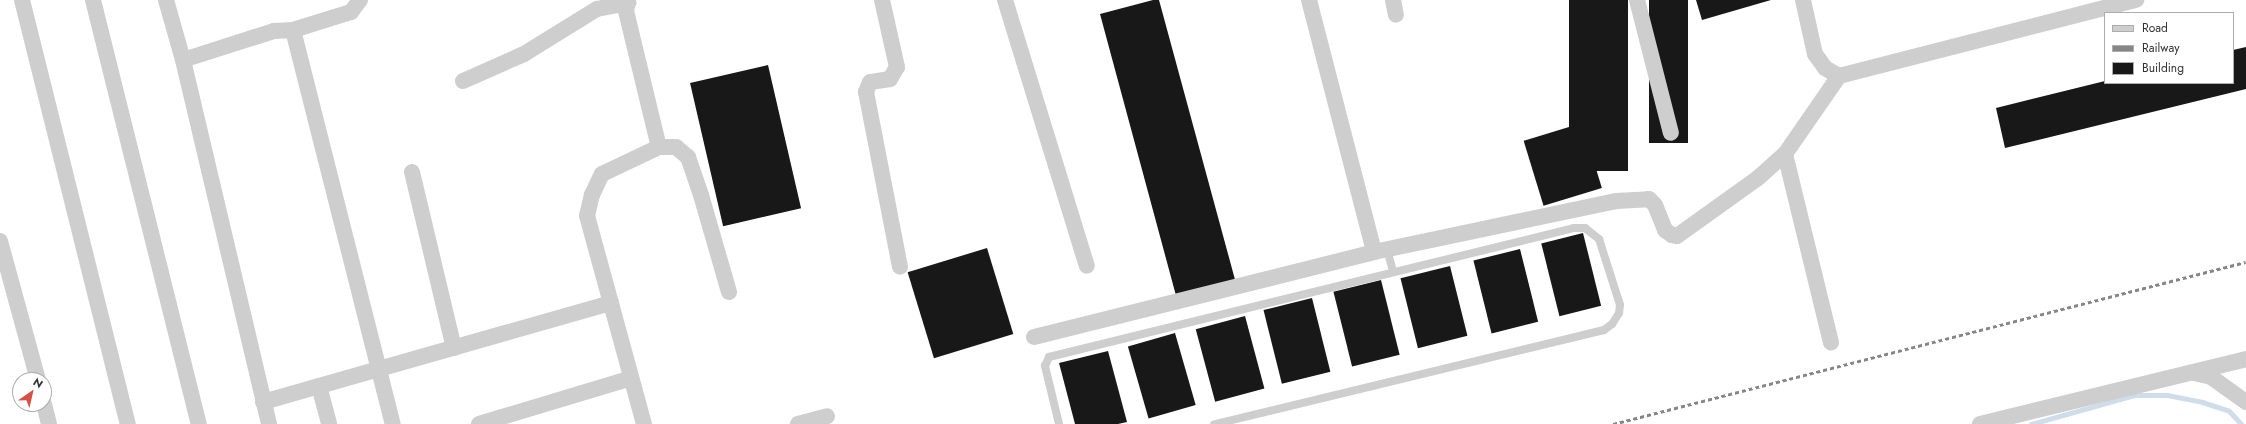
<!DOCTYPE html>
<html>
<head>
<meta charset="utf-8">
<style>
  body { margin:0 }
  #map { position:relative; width:2246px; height:424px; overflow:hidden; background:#fff; font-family:Jost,sans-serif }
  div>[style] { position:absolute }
  .stream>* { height:5px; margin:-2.5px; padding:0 2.5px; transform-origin:2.5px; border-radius:2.5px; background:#cfdcea }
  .building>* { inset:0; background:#181818; transform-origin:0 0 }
  .lane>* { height:8px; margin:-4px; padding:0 4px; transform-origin:4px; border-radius:4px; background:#cecece }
  .street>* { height:16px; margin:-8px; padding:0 8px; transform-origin:8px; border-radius:8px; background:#cecece }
  .rail>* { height:3px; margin-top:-1.5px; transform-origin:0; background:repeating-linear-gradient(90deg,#868686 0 4px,transparent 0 7px) }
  span { translate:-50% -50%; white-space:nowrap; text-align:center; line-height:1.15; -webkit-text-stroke:4px #fff; paint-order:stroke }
  .legend { position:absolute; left:2104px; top:12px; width:130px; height:72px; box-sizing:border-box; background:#fff; border:1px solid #adadad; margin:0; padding:5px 7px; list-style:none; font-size:12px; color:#313131 }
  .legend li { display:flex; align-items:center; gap:8px; height:20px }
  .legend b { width:20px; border:1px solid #adadad }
  .north { position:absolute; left:12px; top:372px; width:40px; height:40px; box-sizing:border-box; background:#fff; border:1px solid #adadad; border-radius:50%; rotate:34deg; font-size:11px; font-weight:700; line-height:16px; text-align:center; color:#313131 }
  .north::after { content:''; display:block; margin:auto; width:14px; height:18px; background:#d55046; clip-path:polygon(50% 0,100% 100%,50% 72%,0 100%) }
</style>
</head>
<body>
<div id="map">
  <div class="stream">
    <div style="left:2031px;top:424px;width:107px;rotate:-15.7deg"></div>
    <div style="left:2134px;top:395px;width:33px"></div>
    <div style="left:2167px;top:395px;width:36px;rotate:11deg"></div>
    <div style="left:2202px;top:402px;width:28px;rotate:18deg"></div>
    <div style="left:2229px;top:411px;width:18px;rotate:47deg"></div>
  </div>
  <div class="building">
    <div style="clip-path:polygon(1153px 0,1159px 0,1237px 287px,1178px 303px,1100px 14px)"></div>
    <div style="left:1569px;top:0;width:59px;height:171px"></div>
    <div style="left:1649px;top:0;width:39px;height:143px"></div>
    <div style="clip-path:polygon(1696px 0,1771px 0,1702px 20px)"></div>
    <div style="clip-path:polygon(2246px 47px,2246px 89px,2005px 148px,1996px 108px,2105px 81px,2105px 83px,2233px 83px,2233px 50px)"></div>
    <div style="left:768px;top:65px;width:147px;height:80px;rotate:77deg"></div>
    <div style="left:1582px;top:123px;width:68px;height:61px;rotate:73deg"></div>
    <div style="left:1583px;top:233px;width:75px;height:43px;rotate:76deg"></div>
    <div style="left:987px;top:248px;width:90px;height:83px;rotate:73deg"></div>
    <div style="left:1520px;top:249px;width:75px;height:48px;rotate:76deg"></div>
    <div style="left:1450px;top:266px;width:72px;height:51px;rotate:76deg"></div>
    <div style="left:1381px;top:280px;width:77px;height:49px;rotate:76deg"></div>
    <div style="left:1312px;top:298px;width:76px;height:50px;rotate:76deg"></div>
    <div style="left:1245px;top:316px;width:75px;height:51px;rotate:75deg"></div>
    <div style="left:1175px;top:333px;width:75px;height:49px;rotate:74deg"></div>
    <div style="clip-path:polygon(1108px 351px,1127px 422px,1118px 424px,1075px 424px,1059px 363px)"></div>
  </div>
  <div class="lane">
    <div style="left:1387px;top:249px;width:23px;rotate:75deg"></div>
    <div style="left:1059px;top:424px;width:60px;rotate:-103.6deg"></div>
    <div style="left:1045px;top:366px;width:10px;rotate:-66deg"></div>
    <div style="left:1049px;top:357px;width:541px;rotate:-13.8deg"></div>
    <div style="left:1574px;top:228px;width:11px"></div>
    <div style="left:1585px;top:228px;width:18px;rotate:38deg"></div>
    <div style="left:1599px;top:239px;width:69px;rotate:72.3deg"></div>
    <div style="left:1620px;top:305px;width:8px;rotate:97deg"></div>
    <div style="left:1619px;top:313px;width:13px;rotate:122deg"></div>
    <div style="left:1612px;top:324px;width:10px;rotate:143deg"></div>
    <div style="left:1604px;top:330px;width:401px;rotate:166.4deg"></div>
  </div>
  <div class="street">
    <div style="left:22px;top:0;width:437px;rotate:76deg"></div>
    <div style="left:93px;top:0;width:437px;rotate:76deg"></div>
    <div style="left:166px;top:0;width:62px;rotate:74.2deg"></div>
    <div style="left:183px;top:60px;width:374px;rotate:76.7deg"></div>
    <div style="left:628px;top:0;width:11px;rotate:100deg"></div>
    <div style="left:626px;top:11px;width:140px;rotate:76.4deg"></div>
    <div style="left:659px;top:147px;width:17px"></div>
    <div style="left:676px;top:147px;width:16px;rotate:40deg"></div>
    <div style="left:688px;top:157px;width:40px;rotate:71.1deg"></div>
    <div style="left:701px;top:195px;width:101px;rotate:73.9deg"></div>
    <div style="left:882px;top:0;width:69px;rotate:77.4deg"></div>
    <div style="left:897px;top:67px;width:14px;rotate:120deg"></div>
    <div style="left:890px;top:79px;width:20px;rotate:171deg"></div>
    <div style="left:870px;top:82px;width:11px;rotate:112deg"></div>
    <div style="left:866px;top:92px;width:178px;rotate:79deg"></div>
    <div style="left:1005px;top:0;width:278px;rotate:72.9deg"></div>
    <div style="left:1309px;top:0;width:260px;rotate:75.5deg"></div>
    <div style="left:1393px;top:0;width:15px;rotate:79deg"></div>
    <div style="left:1637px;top:0;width:137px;rotate:75.7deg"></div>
    <div style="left:1803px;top:0;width:55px;rotate:77.5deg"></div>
    <div style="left:1815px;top:54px;width:17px;rotate:54deg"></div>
    <div style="left:1825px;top:68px;width:16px;rotate:30deg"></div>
    <div style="left:293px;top:30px;width:406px;rotate:75.8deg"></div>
    <div style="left:183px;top:60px;width:96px;rotate:-17.7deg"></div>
    <div style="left:274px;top:31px;width:19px;rotate:-3deg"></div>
    <div style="left:293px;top:30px;width:61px;rotate:-17.2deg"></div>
    <div style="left:351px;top:12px;width:15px;rotate:-53deg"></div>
    <div style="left:463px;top:81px;width:67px;rotate:-23.9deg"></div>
    <div style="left:524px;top:54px;width:86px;rotate:-31.7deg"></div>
    <div style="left:597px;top:9px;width:32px;rotate:-11deg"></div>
    <div style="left:1785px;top:154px;width:194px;rotate:76.3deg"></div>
    <div style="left:412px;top:172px;width:181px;rotate:76.6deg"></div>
    <div style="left:0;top:241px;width:144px;rotate:74.7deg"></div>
    <div style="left:1034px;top:337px;width:350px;rotate:-14deg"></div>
    <div style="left:1374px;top:252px;width:247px;rotate:-11.9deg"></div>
    <div style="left:1616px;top:201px;width:33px;rotate:-3deg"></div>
    <div style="left:1649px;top:199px;width:8px;rotate:45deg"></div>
    <div style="left:1655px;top:205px;width:27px;rotate:68deg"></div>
    <div style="left:1665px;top:230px;width:9px;rotate:36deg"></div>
    <div style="left:1672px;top:235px;width:5px;rotate:11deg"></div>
    <div style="left:1677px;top:236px;width:100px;rotate:-35.6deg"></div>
    <div style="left:1758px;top:178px;width:36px;rotate:-42deg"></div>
    <div style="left:1785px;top:154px;width:95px;rotate:-55.3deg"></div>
    <div style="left:1839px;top:76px;width:307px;rotate:-14.4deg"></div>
    <div style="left:2194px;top:373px;width:17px;rotate:13deg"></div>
    <div style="left:2211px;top:377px;width:43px;rotate:35.5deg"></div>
    <div style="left:319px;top:386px;width:39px;rotate:75deg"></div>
    <div style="left:263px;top:402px;width:362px;rotate:-15.9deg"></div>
    <div style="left:44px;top:404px;width:21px;rotate:76deg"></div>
    <div style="left:479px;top:424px;width:159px;rotate:-16.8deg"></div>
    <div style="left:644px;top:424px;width:216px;rotate:-105.3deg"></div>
    <div style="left:587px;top:216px;width:22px;rotate:-77deg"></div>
    <div style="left:592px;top:195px;width:23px;rotate:-65deg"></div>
    <div style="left:602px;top:174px;width:63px;rotate:-25.3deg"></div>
    <div style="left:798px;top:424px;width:30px;rotate:-15deg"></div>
    <div style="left:1980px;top:424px;width:274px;rotate:-13.7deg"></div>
  </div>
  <div class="rail">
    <div style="left:1613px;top:424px;width:653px;rotate:-14.36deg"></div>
  </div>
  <ul class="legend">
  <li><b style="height:5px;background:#cecece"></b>Road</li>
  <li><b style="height:5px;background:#868686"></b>Railway</li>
  <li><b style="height:11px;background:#181818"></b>Building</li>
  </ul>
  <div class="north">N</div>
</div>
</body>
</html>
